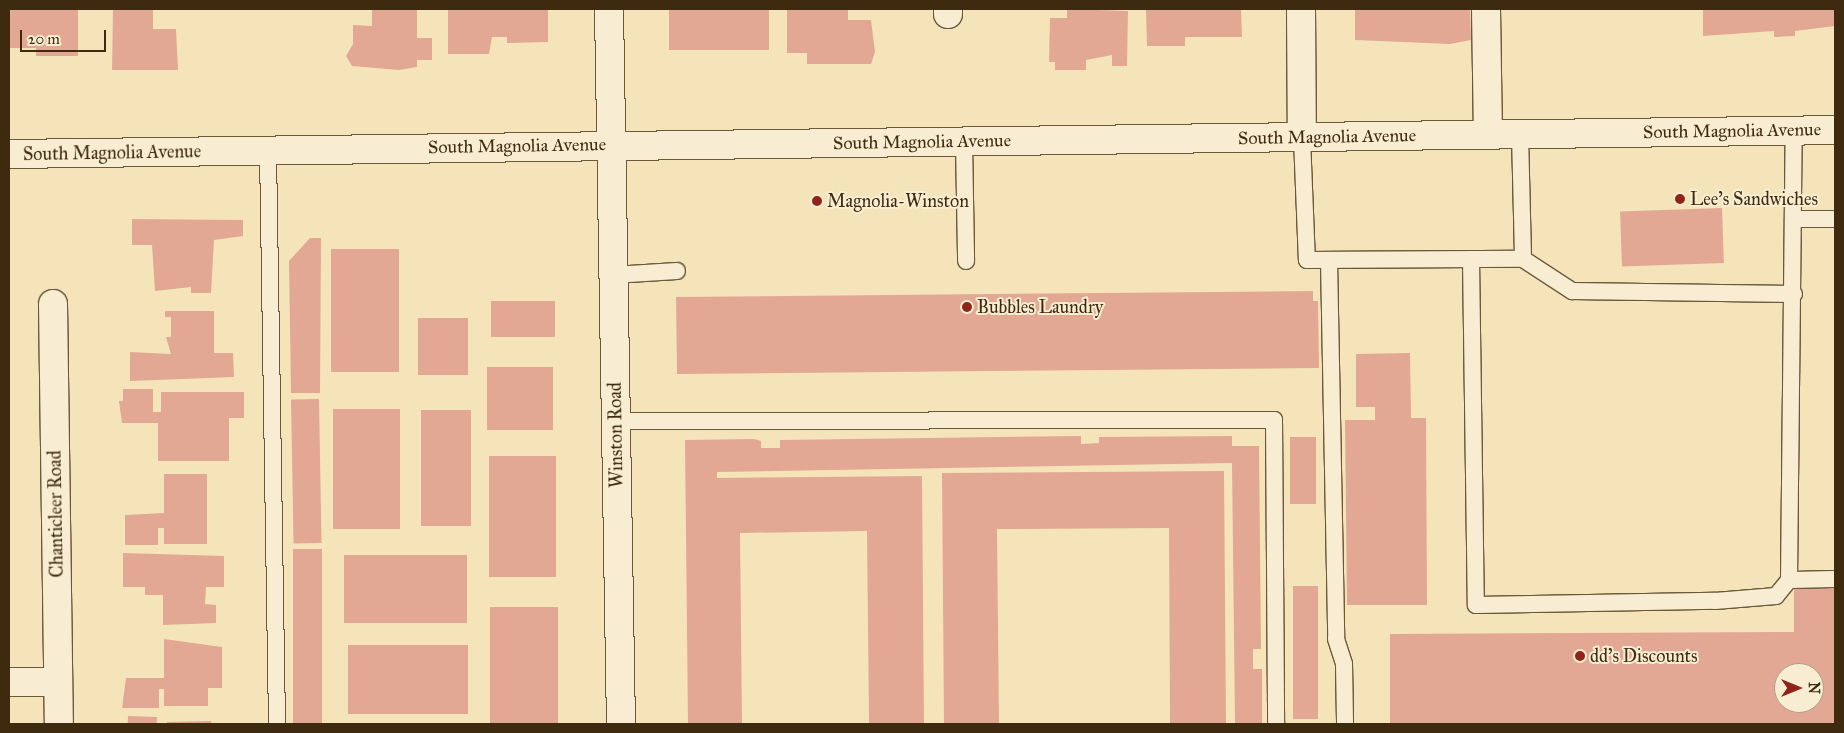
<!DOCTYPE html>
<html>
<head>
<meta charset="utf-8">
<style>
  body { margin:0 }
  #map { position:relative; width:1844px; height:733px; overflow:hidden; background:#f5e4ba; font-family:"IM FELL Great Primer",serif }
  div>[style] { position:absolute }
  .building>* { inset:0; background:#e2a893; transform-origin:0 0 }
  .roads { filter:drop-shadow(1px 0 #6c593a) drop-shadow(-1px 0 #6c593a) drop-shadow(0 1px #6c593a) drop-shadow(0 -1px #6c593a) }
  .lane>* { height:16px; margin:-8px; padding:0 8px; transform-origin:8px; border-radius:8px; background:#f8edd2 }
  .street>* { height:28px; margin:-14px; padding:0 14px; transform-origin:14px; border-radius:14px; background:#f8edd2 }
  .secondary>* { height:28px; margin:-14px; padding:0 14px; transform-origin:14px; border-radius:14px; background:#f8edd2 }
  .dots>* { width:14px; height:14px; translate:-50% -50%; box-sizing:border-box; border:2px solid #f8edd2; border-radius:50% }
  span { translate:-50% -50%; white-space:nowrap; text-align:center; line-height:1.15; -webkit-text-stroke:4px #f8edd2; paint-order:stroke }
  .street-label { font-size:18px; color:#3e2b0f }
  .poi-label { font-size:18px; color:#3e2b0f }
  .left { translate:0 -50%; text-align:left }
  .frame { position:absolute; inset:0; border:10px solid #3e2b0f; pointer-events:none }
  .north { position:absolute; left:1774px; top:663px; width:50px; height:50px; box-sizing:border-box; background:#f8edd2; border:1px solid #ae9f84; border-radius:50%; rotate:90deg; font-size:14px; font-weight:700; line-height:20px; text-align:center; color:#3e2b0f }
  .north::after { content:''; display:block; margin:auto; width:18px; height:22px; background:#8f2418; clip-path:polygon(50% 0,100% 100%,50% 72%,0 100%) }
  .scale { position:absolute; left:20px; top:30px; width:86px; height:22px; box-sizing:border-box; border:2px solid #3e2b0f; border-top:0; padding-left:6px; font-size:15px; line-height:18px; white-space:nowrap; color:#3e2b0f; -webkit-text-stroke:4px #f8edd2; paint-order:stroke }
</style>
</head>
<body>
<div id="map">
  <div class="building">
    <div style="clip-path:polygon(9px 9px,78px 9px,78px 56px,36px 56px,36px 48px,9px 48px)"></div>
    <div style="clip-path:polygon(113px 9px,153px 9px,153px 29px,176px 29px,178px 70px,112px 70px)"></div>
    <div style="clip-path:polygon(372px 9px,417px 9px,417px 38px,432px 38px,432px 60px,417px 60px,417px 67px,399px 70px,352px 66px,346px 56px,353px 44px,353px 25px,372px 26px)"></div>
    <div style="clip-path:polygon(448px 9px,548px 9px,548px 42px,507px 43px,507px 37px,492px 37px,489px 54px,448px 54px)"></div>
    <div style="left:669px;top:9px;width:100px;height:41px"></div>
    <div style="clip-path:polygon(787px 9px,848px 9px,848px 20px,871px 20px,875px 52px,871px 64px,807px 64px,807px 53px,787px 53px)"></div>
    <div style="clip-path:polygon(1067px 9px,1128px 11px,1127px 66px,1112px 66px,1112px 55px,1086px 60px,1086px 70px,1055px 70px,1055px 62px,1049px 62px,1050px 18px,1067px 18px)"></div>
    <div style="clip-path:polygon(1146px 9px,1241px 9px,1242px 37px,1185px 37px,1185px 46px,1147px 46px)"></div>
    <div style="clip-path:polygon(1355px 9px,1470px 9px,1471px 40px,1450px 44px,1355px 40px)"></div>
    <div style="clip-path:polygon(1703px 9px,1835px 9px,1835px 26px,1795px 31px,1795px 36px,1774px 37px,1774px 31px,1703px 36px)"></div>
    <div style="left:1722px;top:208px;width:55px;height:102px;rotate:88deg"></div>
    <div style="clip-path:polygon(132px 219px,243px 220px,243px 236px,214px 240px,211px 293px,191px 293px,191px 287px,155px 291px,152px 245px,132px 245px)"></div>
    <div style="clip-path:polygon(310px 238px,321px 238px,320px 393px,291px 393px,289px 261px)"></div>
    <div style="left:331px;top:249px;width:68px;height:123px"></div>
    <div style="clip-path:polygon(1313px 291px,1313px 301px,1318px 301px,1319px 368px,677px 374px,676px 297px)"></div>
    <div style="left:491px;top:301px;width:64px;height:36px"></div>
    <div style="clip-path:polygon(165px 311px,214px 311px,214px 353px,233px 353px,234px 377px,130px 381px,130px 352px,171px 354px,166px 337px,171px 337px,171px 317px,165px 317px)"></div>
    <div style="left:468px;top:318px;width:57px;height:50px;rotate:90deg"></div>
    <div style="clip-path:polygon(1410px 353px,1411px 418px,1426px 418px,1427px 605px,1347px 605px,1345px 420px,1375px 420px,1375px 407px,1356px 407px,1356px 354px)"></div>
    <div style="left:487px;top:367px;width:66px;height:63px"></div>
    <div style="clip-path:polygon(123px 389px,153px 389px,153px 412px,161px 412px,161px 392px,244px 392px,244px 418px,229px 418px,229px 461px,158px 461px,158px 423px,122px 423px,119px 401px,123px 401px)"></div>
    <div style="left:319px;top:399px;width:144px;height:28px;rotate:89deg"></div>
    <div style="left:400px;top:409px;width:120px;height:67px;rotate:90deg"></div>
    <div style="left:421px;top:410px;width:50px;height:116px"></div>
    <div style="clip-path:polygon(1081px 436px,1081px 444px,1099px 443px,1099px 437px,1232px 436px,1232px 446px,1259px 446px,1261px 649px,1253px 649px,1253px 669px,1262px 669px,1262px 724px,1235px 724px,1232px 463px,717px 472px,717px 478px,922px 476px,924px 724px,869px 724px,867px 531px,740px 533px,742px 724px,688px 724px,685px 440px,754px 439px,761px 441px,761px 448px,780px 448px,780px 440px)"></div>
    <div style="left:1290px;top:437px;width:26px;height:67px"></div>
    <div style="left:556px;top:456px;width:121px;height:67px;rotate:90deg"></div>
    <div style="clip-path:polygon(1224px 471px,1226px 724px,1170px 724px,1169px 528px,997px 529px,999px 724px,944px 724px,942px 473px)"></div>
    <div style="clip-path:polygon(164px 474px,207px 474px,207px 544px,164px 544px,164px 528px,158px 528px,158px 545px,125px 545px,125px 515px,164px 513px)"></div>
    <div style="left:293px;top:549px;width:29px;height:175px"></div>
    <div style="clip-path:polygon(123px 553px,224px 556px,224px 587px,206px 587px,205px 604px,216px 605px,216px 623px,163px 625px,163px 595px,145px 595px,145px 587px,123px 587px)"></div>
    <div style="left:344px;top:555px;width:123px;height:68px"></div>
    <div style="left:1293px;top:586px;width:25px;height:133px"></div>
    <div style="clip-path:polygon(evenodd,1794px 586px,1835px 586px,1835px 724px,1390px 724px,1390px 634px,1794px 632px,1794px 586px,1784px 673px,1814px 673px,1814px 703px,1784px 703px,1784px 673px)"></div>
    <div style="left:490px;top:607px;width:68px;height:117px"></div>
    <div style="clip-path:polygon(164px 639px,222px 647px,222px 688px,208px 688px,208px 706px,164px 706px,164px 689px,159px 689px,159px 708px,122px 708px,126px 678px,164px 678px)"></div>
    <div style="left:348px;top:645px;width:120px;height:69px"></div>
    <div style="left:128px;top:716px;width:29px;height:8px;rotate:2deg"></div>
    <div style="clip-path:polygon(211px 721px,211px 724px,167px 724px,167px 722px)"></div>
  </div>
  <div class="roads">
    <div class="lane">
      <div style="left:1520px;top:134px;width:125px;rotate:88.6deg"></div>
      <div style="left:1302px;top:138px;width:122px;rotate:87.7deg"></div>
      <div style="left:1307px;top:260px;width:216px;rotate:-0.3deg"></div>
      <div style="left:1523px;top:259px;width:59px;rotate:33.1deg"></div>
      <div style="left:1572px;top:291px;width:222px;rotate:0.8deg"></div>
      <div style="left:964px;top:141px;width:120px;rotate:89deg"></div>
      <div style="left:268px;top:151px;width:573px;rotate:89.1deg"></div>
      <div style="left:1794px;top:219px;width:41px"></div>
      <div style="left:1471px;top:259px;width:346px;rotate:89.2deg"></div>
      <div style="left:1476px;top:605px;width:239px;rotate:-1deg"></div>
      <div style="left:1715px;top:601px;width:61px;rotate:-4.7deg"></div>
      <div style="left:1776px;top:596px;width:21px;rotate:-51deg"></div>
      <div style="left:1789px;top:580px;width:450px;rotate:-89.4deg"></div>
      <div style="left:1329px;top:260px;width:379px;rotate:88.9deg"></div>
      <div style="left:1336px;top:639px;width:26px;rotate:72deg"></div>
      <div style="left:1344px;top:664px;width:60px;rotate:89deg"></div>
      <div style="left:613px;top:275px;width:64px;rotate:-3.6deg"></div>
      <div style="left:616px;top:421px;width:658px;rotate:-0.09deg"></div>
      <div style="left:1274px;top:420px;width:304px;rotate:89.6deg"></div>
      <div style="left:1789px;top:580px;width:46px;rotate:-1.2deg"></div>
    </div>
    <div class="street">
      <div style="left:609px;top:9px;width:715px;rotate:89.04deg"></div>
      <div style="left:948px;top:9px;width:5px;rotate:90deg"></div>
      <div style="left:1486px;top:9px;width:125px;rotate:89.1deg"></div>
      <div style="left:53px;top:304px;width:420px;rotate:89.2deg"></div>
      <div style="left:9px;top:682px;width:49px"></div>
    </div>
    <div class="secondary">
      <div style="left:1301px;top:9px;width:129px;rotate:89.6deg"></div>
      <div style="left:9px;top:154px;width:1826px;rotate:-0.75deg"></div>
    </div>
  </div>
  <div class="dots">
    <div style="left:1680px;top:199px;background:#8f2418"></div>
    <div style="left:817px;top:201px;background:#8f2418"></div>
    <div style="left:967px;top:307px;background:#8f2418"></div>
    <div style="left:1580px;top:656px;background:#8f2418"></div>
  </div>
  <div class="street-label">
    <span style="left:1732px;top:131px;rotate:-1deg">South Magnolia Avenue</span>
    <span style="left:1327px;top:137px;rotate:-1deg">South Magnolia Avenue</span>
    <span style="left:922px;top:142px;rotate:-1deg">South Magnolia Avenue</span>
    <span style="left:517px;top:146px;rotate:-1deg">South Magnolia Avenue</span>
    <span style="left:112px;top:153px;rotate:-1deg">South Magnolia Avenue</span>
    <span style="left:616px;top:435px;rotate:-91deg">Winston Road</span>
    <span style="left:56px;top:514px;rotate:-91deg">Chanticleer Road</span>
  </div>
  <div class="poi-label">
    <span class="left" style="left:1690px;top:199px">Lee's Sandwiches</span>
    <span class="left" style="left:827px;top:201px">Magnolia-Winston</span>
    <span class="left" style="left:977px;top:307px">Bubbles Laundry</span>
    <span class="left" style="left:1590px;top:656px">dd's Discounts</span>
  </div>
  <div class="frame"></div>
  <div class="north">N</div>
  <div class="scale">20 m</div>
</div>
</body>
</html>
